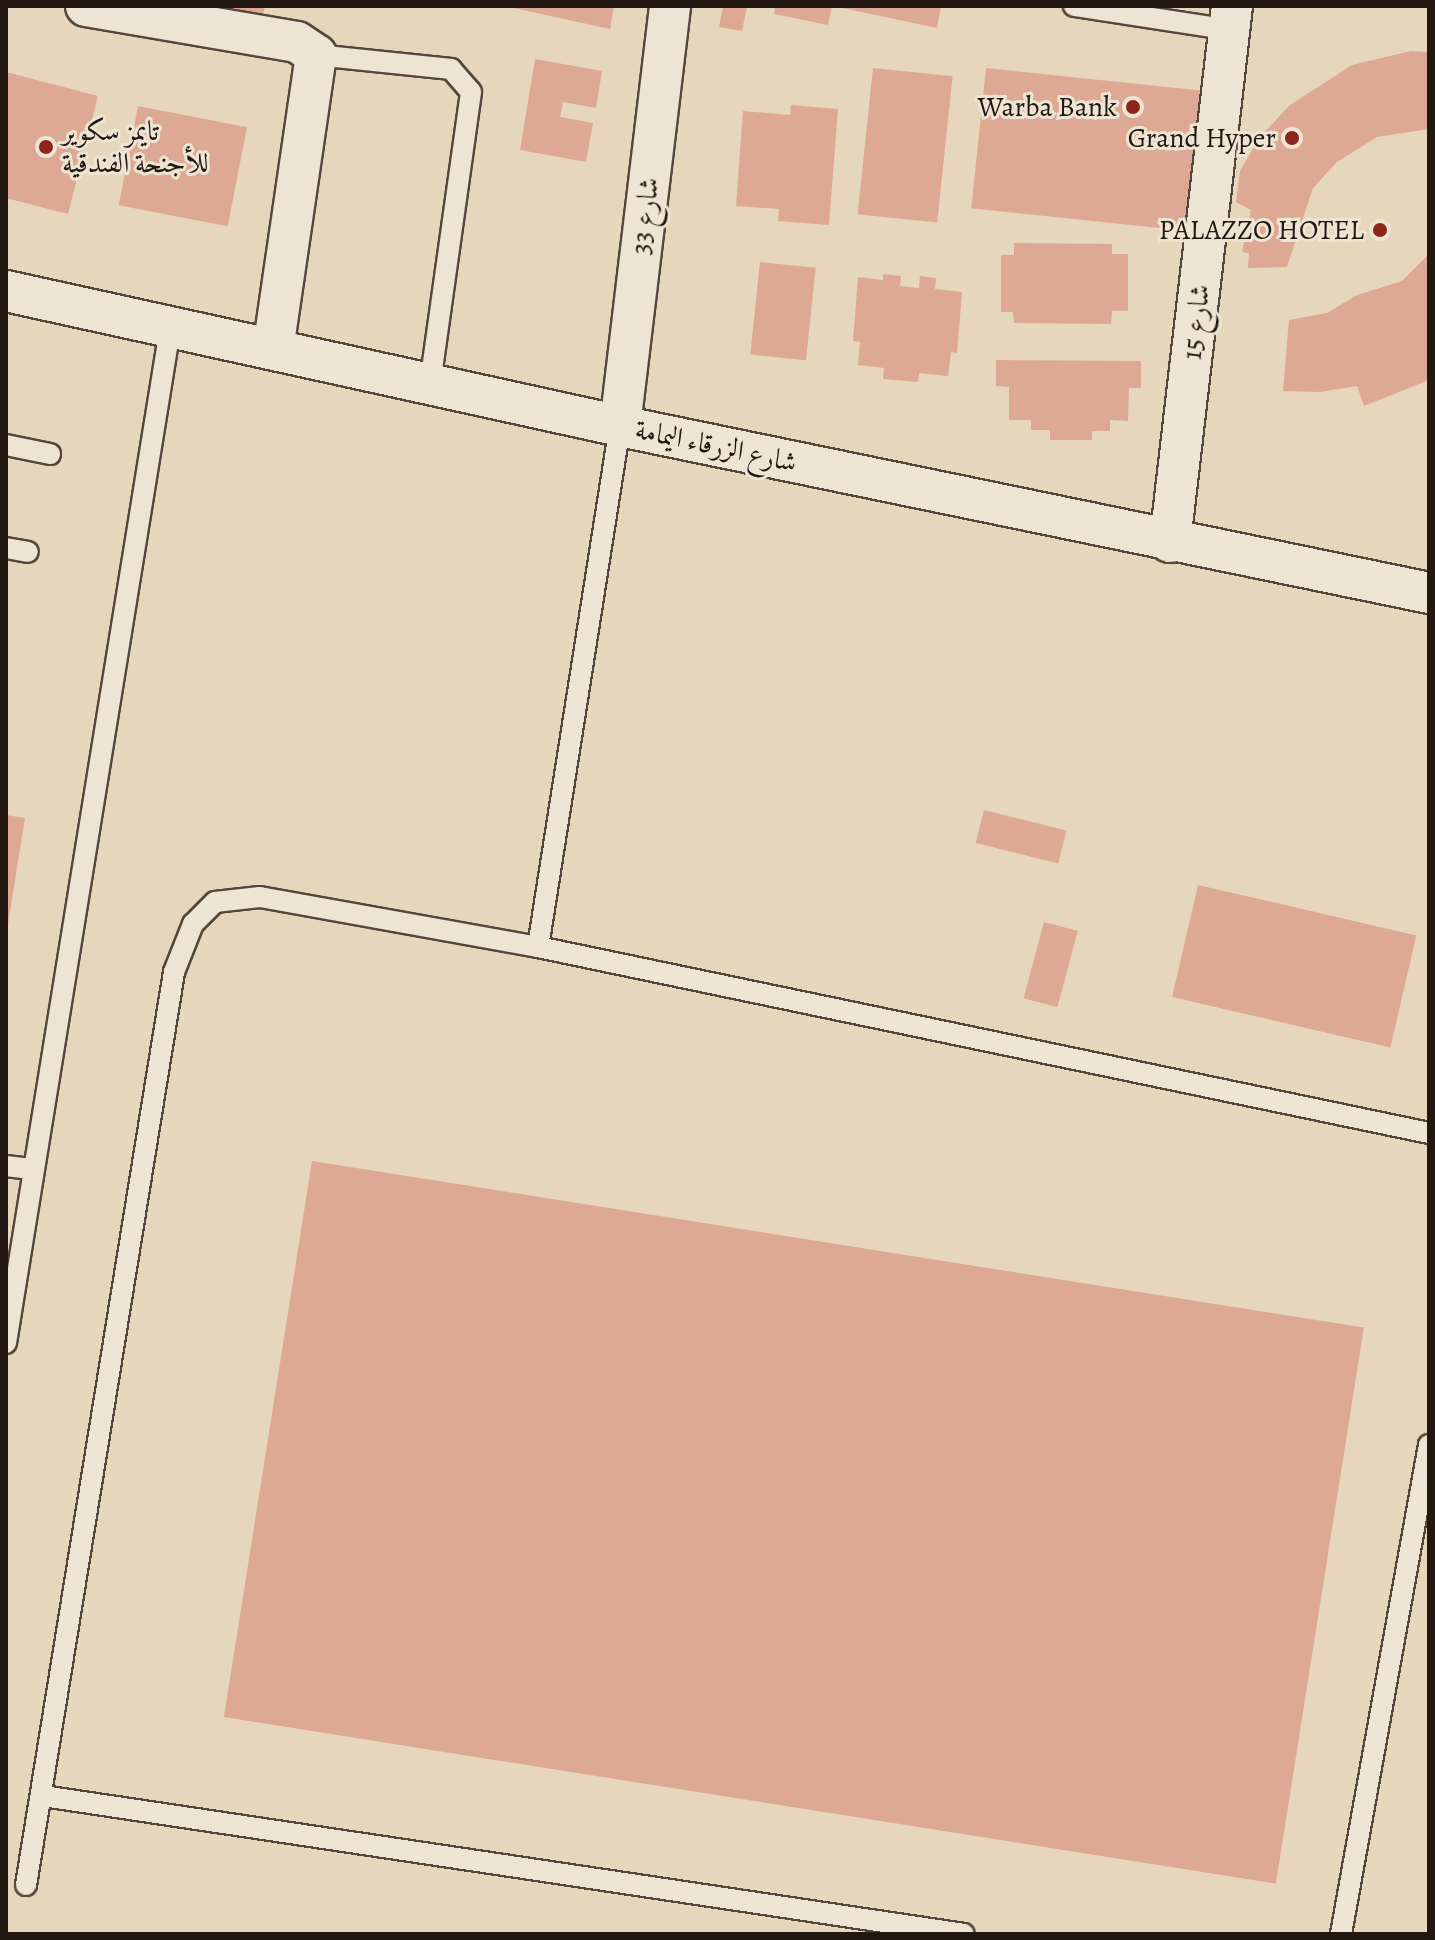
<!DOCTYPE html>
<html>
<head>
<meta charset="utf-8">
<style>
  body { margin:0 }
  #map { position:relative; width:1435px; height:1940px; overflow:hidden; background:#e5d6bc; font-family:Alegreya,Amiri,serif }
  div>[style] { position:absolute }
  .building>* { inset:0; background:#dea994; transform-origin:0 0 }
  .roads { filter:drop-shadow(2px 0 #53473c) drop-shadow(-2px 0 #53473c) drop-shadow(0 2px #53473c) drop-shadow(0 -2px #53473c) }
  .lane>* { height:20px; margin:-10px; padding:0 10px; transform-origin:10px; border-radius:10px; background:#eee4d3 }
  .street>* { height:40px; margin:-20px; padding:0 20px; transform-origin:20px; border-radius:20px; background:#eee4d3 }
  .dots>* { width:22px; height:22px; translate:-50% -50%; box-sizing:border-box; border:4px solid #eee4d3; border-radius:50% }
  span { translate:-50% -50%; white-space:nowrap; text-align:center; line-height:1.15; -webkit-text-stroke:6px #eee4d3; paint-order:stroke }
  .poi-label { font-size:28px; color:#221711 }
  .right { translate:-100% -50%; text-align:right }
  .left { translate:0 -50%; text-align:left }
  .street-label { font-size:28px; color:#221711 }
  .frame { position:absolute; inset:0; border:8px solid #221711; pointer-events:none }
</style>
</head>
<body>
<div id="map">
  <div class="building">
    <div style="clip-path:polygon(207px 6px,265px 6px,262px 19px)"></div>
    <div style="clip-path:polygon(505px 6px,614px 6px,610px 29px)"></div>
    <div style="clip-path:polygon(723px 6px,747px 6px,742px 31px,719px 27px)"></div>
    <div style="clip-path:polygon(775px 6px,832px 6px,828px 25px,774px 14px)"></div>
    <div style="clip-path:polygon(833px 6px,941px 6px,937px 28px)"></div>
    <div style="clip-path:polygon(1411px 51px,1429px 52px,1429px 129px,1377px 137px,1337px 162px,1313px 188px,1287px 267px,1248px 268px,1249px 253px,1242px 252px,1251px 210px,1236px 202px,1240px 171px,1259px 138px,1290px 105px,1352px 65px)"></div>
    <div style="clip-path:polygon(535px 59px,602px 71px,596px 108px,563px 102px,560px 117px,593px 123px,586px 162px,520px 150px)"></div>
    <div style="left:873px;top:68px;width:80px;height:147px;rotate:6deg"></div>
    <div style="left:986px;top:68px;width:216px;height:141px;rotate:6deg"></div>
    <div style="clip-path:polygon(6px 72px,98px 96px,68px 214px,6px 198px)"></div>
    <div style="clip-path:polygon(791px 105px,838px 109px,829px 225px,778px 221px,779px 209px,736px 206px,743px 111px,790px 115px)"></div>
    <div style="left:138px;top:106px;width:111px;height:101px;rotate:11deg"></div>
    <div style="clip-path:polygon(1014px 243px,1112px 244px,1112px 254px,1128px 254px,1128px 311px,1112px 311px,1111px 324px,1014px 323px,1013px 312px,1001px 312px,1001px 255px,1014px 255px)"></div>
    <div style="clip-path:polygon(1429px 254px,1429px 380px,1364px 406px,1357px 386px,1320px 392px,1283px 391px,1289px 320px,1327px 313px,1357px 295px,1402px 281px)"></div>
    <div style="left:760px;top:262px;width:56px;height:93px;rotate:6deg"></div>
    <div style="clip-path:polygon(883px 274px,901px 276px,900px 286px,919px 288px,920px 276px,936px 278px,935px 289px,962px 292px,957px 353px,951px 352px,948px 376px,919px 373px,918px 382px,883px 379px,884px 368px,858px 365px,860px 342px,853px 341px,858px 277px,883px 280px)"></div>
    <div style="clip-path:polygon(996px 360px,1141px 361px,1141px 388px,1129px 388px,1128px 421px,1110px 420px,1110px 431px,1092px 431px,1092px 440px,1050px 440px,1050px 430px,1031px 430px,1031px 420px,1009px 420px,1009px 387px,996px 386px)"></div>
    <div style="left:984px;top:810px;width:85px;height:34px;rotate:14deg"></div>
    <div style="clip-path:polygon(6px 815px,25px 818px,8px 924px,6px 924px)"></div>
    <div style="left:1198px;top:885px;width:224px;height:115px;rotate:13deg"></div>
    <div style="left:1044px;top:922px;width:35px;height:79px;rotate:15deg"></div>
    <div style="left:312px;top:1161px;width:1065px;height:563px;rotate:9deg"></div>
  </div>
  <div class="roads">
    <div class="lane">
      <div style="left:1074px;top:6px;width:158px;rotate:8.7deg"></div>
      <div style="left:316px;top:55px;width:136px;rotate:5.9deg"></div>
      <div style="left:451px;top:69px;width:30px;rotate:49deg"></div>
      <div style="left:471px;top:92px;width:295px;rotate:98deg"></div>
      <div style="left:6px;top:445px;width:45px;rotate:11.6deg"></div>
      <div style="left:6px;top:548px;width:22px;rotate:10deg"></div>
      <div style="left:538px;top:947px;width:527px;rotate:-81.06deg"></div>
      <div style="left:6px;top:1166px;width:25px;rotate:7deg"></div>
      <div style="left:6px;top:1343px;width:1027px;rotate:-80.81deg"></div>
      <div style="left:43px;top:1796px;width:931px;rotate:8.52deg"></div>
      <div style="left:26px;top:1885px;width:925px;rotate:-80.79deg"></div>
      <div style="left:174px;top:972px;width:52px;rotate:-68.4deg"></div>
      <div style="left:193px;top:924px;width:31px;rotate:-45deg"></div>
      <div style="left:215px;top:902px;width:45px;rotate:-6.3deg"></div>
      <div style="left:260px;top:897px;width:282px;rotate:10.2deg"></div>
      <div style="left:538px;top:947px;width:910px;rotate:11.79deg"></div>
      <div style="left:1341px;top:1934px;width:497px;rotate:-79.8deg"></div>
    </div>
    <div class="street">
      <div style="left:86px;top:6px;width:214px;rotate:9.7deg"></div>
      <div style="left:297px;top:42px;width:23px;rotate:34deg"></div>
      <div style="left:316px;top:55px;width:296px;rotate:98.3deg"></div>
      <div style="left:6px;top:291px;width:629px;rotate:12.4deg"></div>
      <div style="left:620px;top:426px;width:826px;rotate:11.66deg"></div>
      <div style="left:620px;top:426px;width:423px;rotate:-83.2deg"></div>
      <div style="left:1170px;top:542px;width:540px;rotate:-83.4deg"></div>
    </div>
  </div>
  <div class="dots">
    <div style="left:1133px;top:107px;background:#8f2418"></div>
    <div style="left:1292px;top:138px;background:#8f2418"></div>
    <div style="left:46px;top:147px;background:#8f2418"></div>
    <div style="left:1380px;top:230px;background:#8f2418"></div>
  </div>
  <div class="poi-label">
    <span class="right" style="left:1117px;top:107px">Warba Bank</span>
    <span class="left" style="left:62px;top:147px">تايمز سكوير<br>للأجنحة الفندقية</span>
    <span class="right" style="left:1276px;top:138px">Grand Hyper</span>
    <span class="right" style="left:1364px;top:230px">PALAZZO HOTEL</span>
  </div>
  <div class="street-label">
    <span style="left:645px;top:216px;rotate:-83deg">شارع 33</span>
    <span style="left:1196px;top:322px;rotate:-83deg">شارع 15</span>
    <span style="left:716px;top:446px;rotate:12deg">شارع الزرقاء اليمامة</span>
  </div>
  <div class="frame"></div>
</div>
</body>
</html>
